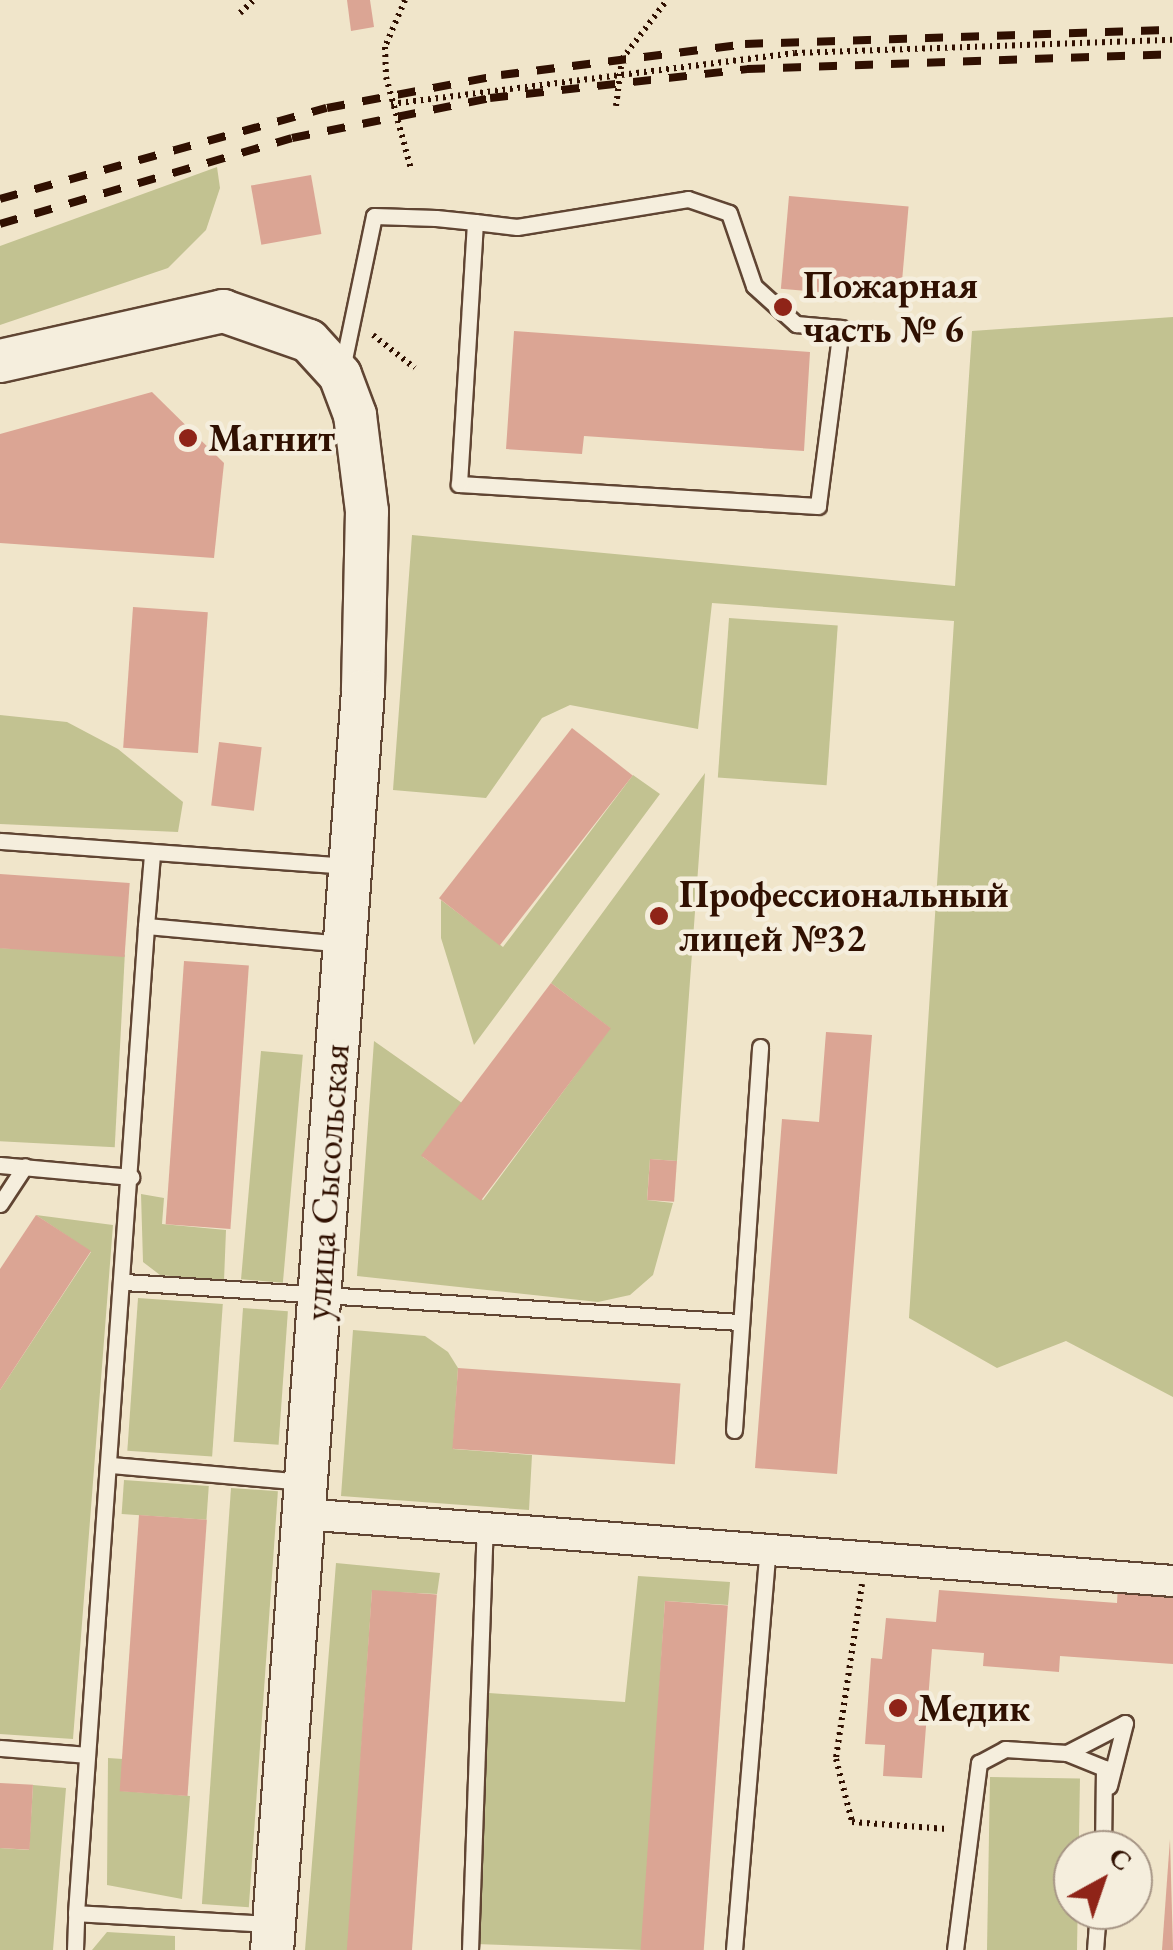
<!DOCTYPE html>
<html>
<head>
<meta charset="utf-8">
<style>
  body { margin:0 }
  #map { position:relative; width:1173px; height:1950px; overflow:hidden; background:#f0e5ca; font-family:"EB Garamond",serif }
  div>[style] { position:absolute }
  .green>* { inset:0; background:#c2c291; transform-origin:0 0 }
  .building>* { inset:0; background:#dba594; transform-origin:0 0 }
  .path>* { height:6px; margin-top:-3px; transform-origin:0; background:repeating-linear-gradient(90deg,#301001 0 2.5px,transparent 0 7.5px) }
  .roads { filter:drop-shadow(2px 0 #604533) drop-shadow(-2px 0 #604533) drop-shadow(0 2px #604533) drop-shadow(0 -2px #604533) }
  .lane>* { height:15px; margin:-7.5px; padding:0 7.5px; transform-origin:7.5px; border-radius:7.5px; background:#f5eedd }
  .street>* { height:30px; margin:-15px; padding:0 15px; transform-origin:15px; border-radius:15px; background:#f5eedd }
  .secondary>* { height:42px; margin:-21px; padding:0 21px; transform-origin:21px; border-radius:21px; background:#f5eedd }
  .rail>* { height:8px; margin-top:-4px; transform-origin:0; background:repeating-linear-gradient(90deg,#301001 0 18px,transparent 0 36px) }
  .dots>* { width:28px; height:28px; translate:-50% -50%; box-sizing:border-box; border:5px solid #f5eedd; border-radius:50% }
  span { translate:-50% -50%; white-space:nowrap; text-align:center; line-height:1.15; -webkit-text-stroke:9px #f5eedd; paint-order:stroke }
  .poi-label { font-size:38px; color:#301001; font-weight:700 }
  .left { translate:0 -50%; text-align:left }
  .street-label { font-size:38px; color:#301001 }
  .north { position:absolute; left:1053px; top:1830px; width:100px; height:100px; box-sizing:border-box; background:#f5eedd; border:2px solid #a69585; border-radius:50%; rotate:40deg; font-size:28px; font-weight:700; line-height:40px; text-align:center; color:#301001 }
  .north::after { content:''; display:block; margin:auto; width:35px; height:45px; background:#8f2418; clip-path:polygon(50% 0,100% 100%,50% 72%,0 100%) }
</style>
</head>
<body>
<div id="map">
  <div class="green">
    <div style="clip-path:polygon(217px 167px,220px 188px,206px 230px,168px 268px,0 325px,0 246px)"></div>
    <div style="clip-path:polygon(1173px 317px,1173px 1397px,1066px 1341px,997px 1368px,909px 1318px,954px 621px,712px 603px,698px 729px,570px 705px,542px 718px,486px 798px,393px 790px,412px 535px,955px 586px,972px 331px)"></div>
    <div style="left:729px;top:618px;width:109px;height:160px;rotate:4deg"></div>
    <div style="clip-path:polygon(0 715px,67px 722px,118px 749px,183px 802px,178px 832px,0 824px)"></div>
    <div style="clip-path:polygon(705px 773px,677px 1161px,650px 1159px,647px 1200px,673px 1203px,653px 1275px,630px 1295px,598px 1302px,357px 1276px,374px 1041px,462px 1103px,423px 1157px,483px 1200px,610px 1028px,551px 983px)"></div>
    <div style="clip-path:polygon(633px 775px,660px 794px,474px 1045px,441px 938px,441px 900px,503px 947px)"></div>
    <div style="left:0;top:948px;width:125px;height:193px;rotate:3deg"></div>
    <div style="left:261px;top:1051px;width:42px;height:229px;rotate:5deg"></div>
    <div style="clip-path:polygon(141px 1194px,164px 1198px,162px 1224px,226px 1230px,224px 1281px,160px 1275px,143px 1262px)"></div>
    <div style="clip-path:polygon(36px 1215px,113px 1225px,73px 1739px,0 1734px,0 1390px,91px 1252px)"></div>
    <div style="left:138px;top:1298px;width:85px;height:153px;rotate:4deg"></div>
    <div style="left:243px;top:1308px;width:45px;height:134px;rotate:4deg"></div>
    <div style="clip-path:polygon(353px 1330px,425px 1336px,448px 1352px,458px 1368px,453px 1449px,532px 1455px,529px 1510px,341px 1496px)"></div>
    <div style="left:124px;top:1480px;width:85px;height:34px;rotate:4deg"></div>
    <div style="left:231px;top:1488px;width:47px;height:417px;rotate:4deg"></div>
    <div style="clip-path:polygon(336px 1563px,440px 1573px,437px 1594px,372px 1591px,348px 1950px,305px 1950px)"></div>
    <div style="clip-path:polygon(638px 1576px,730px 1582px,728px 1605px,665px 1601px,643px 1950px,476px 1944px,489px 1693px,625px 1702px)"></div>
    <div style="clip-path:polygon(108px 1758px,123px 1759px,122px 1791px,190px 1796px,182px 1899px,107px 1885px)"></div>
    <div style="left:990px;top:1777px;width:90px;height:173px;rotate:1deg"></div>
    <div style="clip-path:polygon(33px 1785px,66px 1788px,53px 1950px,0 1950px,0 1848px,29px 1850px)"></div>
    <div style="clip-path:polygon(107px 1932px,175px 1936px,175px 1950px,92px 1950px)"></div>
  </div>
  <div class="building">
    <div style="clip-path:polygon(347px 0,370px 0,374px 27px,351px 31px)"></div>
    <div style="left:311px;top:175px;width:60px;height:61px;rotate:80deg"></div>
    <div style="left:789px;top:196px;width:120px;height:93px;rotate:5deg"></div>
    <div style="clip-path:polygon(514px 331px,810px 352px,804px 451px,584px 436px,582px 454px,506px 449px)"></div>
    <div style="clip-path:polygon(152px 392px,224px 463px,214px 558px,0 543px,0 434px)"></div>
    <div style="left:133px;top:607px;width:75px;height:141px;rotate:4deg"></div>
    <div style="left:572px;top:728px;width:77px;height:216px;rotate:38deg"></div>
    <div style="left:219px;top:742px;width:43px;height:64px;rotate:7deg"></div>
    <div style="left:0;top:874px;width:130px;height:74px;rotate:4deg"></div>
    <div style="left:184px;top:961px;width:65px;height:264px;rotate:4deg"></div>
    <div style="left:551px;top:983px;width:75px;height:216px;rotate:37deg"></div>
    <div style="clip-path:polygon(826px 1032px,872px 1035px,837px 1474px,755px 1468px,782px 1119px,819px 1122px)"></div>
    <div style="left:650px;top:1159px;width:27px;height:41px;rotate:4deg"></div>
    <div style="clip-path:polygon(36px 1215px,91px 1251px,0 1390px,0 1269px)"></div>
    <div style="left:458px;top:1368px;width:223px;height:81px;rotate:4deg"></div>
    <div style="left:139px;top:1515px;width:68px;height:277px;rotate:4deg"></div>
    <div style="clip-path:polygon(1118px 1584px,1173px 1588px,1173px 1664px,1060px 1656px,1059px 1672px,983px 1666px,984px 1653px,932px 1649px,922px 1778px,883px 1776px,885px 1745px,865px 1744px,871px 1658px,882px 1659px,886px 1618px,936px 1622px,939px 1590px,1117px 1603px)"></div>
    <div style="left:372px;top:1590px;width:65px;height:361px;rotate:4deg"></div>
    <div style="left:665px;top:1601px;width:63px;height:350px;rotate:4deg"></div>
    <div style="left:0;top:1783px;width:33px;height:65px;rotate:3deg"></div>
    <div style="clip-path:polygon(1170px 1839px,1173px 1950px,1162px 1950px)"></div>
  </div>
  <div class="path">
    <div style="left:405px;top:0;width:51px;rotate:113.1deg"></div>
    <div style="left:385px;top:47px;width:30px;rotate:88deg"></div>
    <div style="left:386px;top:77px;width:95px;rotate:74.8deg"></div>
    <div style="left:240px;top:13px;width:19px;rotate:-43deg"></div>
    <div style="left:391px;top:104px;width:407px;rotate:-7.2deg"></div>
    <div style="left:795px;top:53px;width:378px;rotate:-2deg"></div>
    <div style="left:616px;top:106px;width:47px;rotate:-82.7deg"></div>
    <div style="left:622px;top:59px;width:74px;rotate:-52.7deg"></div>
    <div style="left:373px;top:335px;width:53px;rotate:38.2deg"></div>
    <div style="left:862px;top:1584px;width:177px;rotate:98.5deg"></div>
    <div style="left:836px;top:1759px;width:65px;rotate:75.7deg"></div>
    <div style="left:852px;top:1822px;width:95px;rotate:4.2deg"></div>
  </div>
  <div class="roads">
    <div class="lane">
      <div style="left:342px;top:369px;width:156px;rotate:-78.2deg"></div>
      <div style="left:374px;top:216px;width:62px;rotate:1.8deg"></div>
      <div style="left:436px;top:218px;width:39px;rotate:6deg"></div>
      <div style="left:475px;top:222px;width:42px;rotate:6.8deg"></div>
      <div style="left:517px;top:227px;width:173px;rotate:-9.3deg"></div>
      <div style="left:688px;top:199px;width:43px;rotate:18.9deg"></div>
      <div style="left:729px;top:213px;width:77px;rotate:71.1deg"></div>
      <div style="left:754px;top:286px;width:57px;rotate:42.1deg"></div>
      <div style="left:796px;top:324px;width:45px;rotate:5.1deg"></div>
      <div style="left:841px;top:328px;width:179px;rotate:97.4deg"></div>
      <div style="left:818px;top:506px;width:360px;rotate:-176.5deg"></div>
      <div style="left:459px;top:484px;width:262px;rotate:-86.5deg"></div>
      <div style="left:0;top:841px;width:349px;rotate:4.1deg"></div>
      <div style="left:146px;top:926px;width:71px;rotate:-85.2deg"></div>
      <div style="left:0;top:1165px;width:132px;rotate:5.2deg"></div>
      <div style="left:0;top:1204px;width:45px;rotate:-56.7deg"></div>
      <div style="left:124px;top:1282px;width:616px;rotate:3.72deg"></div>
      <div style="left:734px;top:1430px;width:384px;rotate:-86.1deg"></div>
      <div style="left:110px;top:1465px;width:196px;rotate:5deg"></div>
      <div style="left:0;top:1748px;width:87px;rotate:4.6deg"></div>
      <div style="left:1067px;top:1753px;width:65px;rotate:-27.3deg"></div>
      <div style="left:1125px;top:1723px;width:65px;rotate:104.3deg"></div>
      <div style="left:271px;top:1924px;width:195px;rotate:-176.8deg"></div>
      <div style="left:76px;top:1913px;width:989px;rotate:-85.94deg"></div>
      <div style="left:146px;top:926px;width:198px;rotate:5.2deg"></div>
      <div style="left:75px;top:1950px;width:37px;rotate:-88deg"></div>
      <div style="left:470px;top:1950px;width:421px;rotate:-88deg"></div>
      <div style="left:734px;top:1950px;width:398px;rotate:-85.2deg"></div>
      <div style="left:955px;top:1950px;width:189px;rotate:-82.7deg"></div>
      <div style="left:979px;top:1763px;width:30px;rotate:-28deg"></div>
      <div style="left:1005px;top:1749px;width:62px;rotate:3.7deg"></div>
      <div style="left:1067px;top:1753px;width:40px;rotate:22deg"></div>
      <div style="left:1104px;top:1768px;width:82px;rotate:90.7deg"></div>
      <div style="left:1095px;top:1950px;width:40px;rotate:-85.7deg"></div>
    </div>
    <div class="street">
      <div style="left:302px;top:1514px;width:874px;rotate:4.4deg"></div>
    </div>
    <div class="secondary">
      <div style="left:0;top:361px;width:229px;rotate:-12.6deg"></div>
      <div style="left:223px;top:311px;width:91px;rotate:19.2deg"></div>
      <div style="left:309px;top:341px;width:46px;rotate:47.6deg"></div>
      <div style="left:340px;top:375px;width:43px;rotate:69.4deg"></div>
      <div style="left:355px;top:415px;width:97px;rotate:82.9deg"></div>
      <div style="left:367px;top:511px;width:180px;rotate:91.3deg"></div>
      <div style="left:363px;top:691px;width:1262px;rotate:94.13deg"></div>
    </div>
  </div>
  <div class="rail">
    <div style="left:0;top:199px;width:339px;rotate:-15.6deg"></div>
    <div style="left:327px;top:108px;width:177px;rotate:-10.7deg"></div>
    <div style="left:501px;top:75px;width:246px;rotate:-7.2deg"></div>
    <div style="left:745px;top:44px;width:428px;rotate:-1.9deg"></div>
    <div style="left:0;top:224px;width:304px;rotate:-16.4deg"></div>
    <div style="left:292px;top:138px;width:202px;rotate:-11.4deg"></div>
    <div style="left:490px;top:98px;width:259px;rotate:-6.4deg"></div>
    <div style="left:747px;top:69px;width:426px;rotate:-2deg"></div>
  </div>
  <div class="dots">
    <div style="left:783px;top:307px;background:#8f2418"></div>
    <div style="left:188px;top:438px;background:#8f2418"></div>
    <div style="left:659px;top:916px;background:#8f2418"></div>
    <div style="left:898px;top:1708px;background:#8f2418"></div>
  </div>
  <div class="poi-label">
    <span class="left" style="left:803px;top:307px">Пожарная<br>часть № 6</span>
    <span class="left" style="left:208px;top:438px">Магнит</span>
    <span class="left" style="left:679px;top:916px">Профессиональный<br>лицей №32</span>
    <span class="left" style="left:918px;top:1708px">Медик</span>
  </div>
  <div class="street-label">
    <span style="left:326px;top:1182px;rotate:-86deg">улица Сысольская</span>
  </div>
  <div class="north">С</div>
</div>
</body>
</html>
